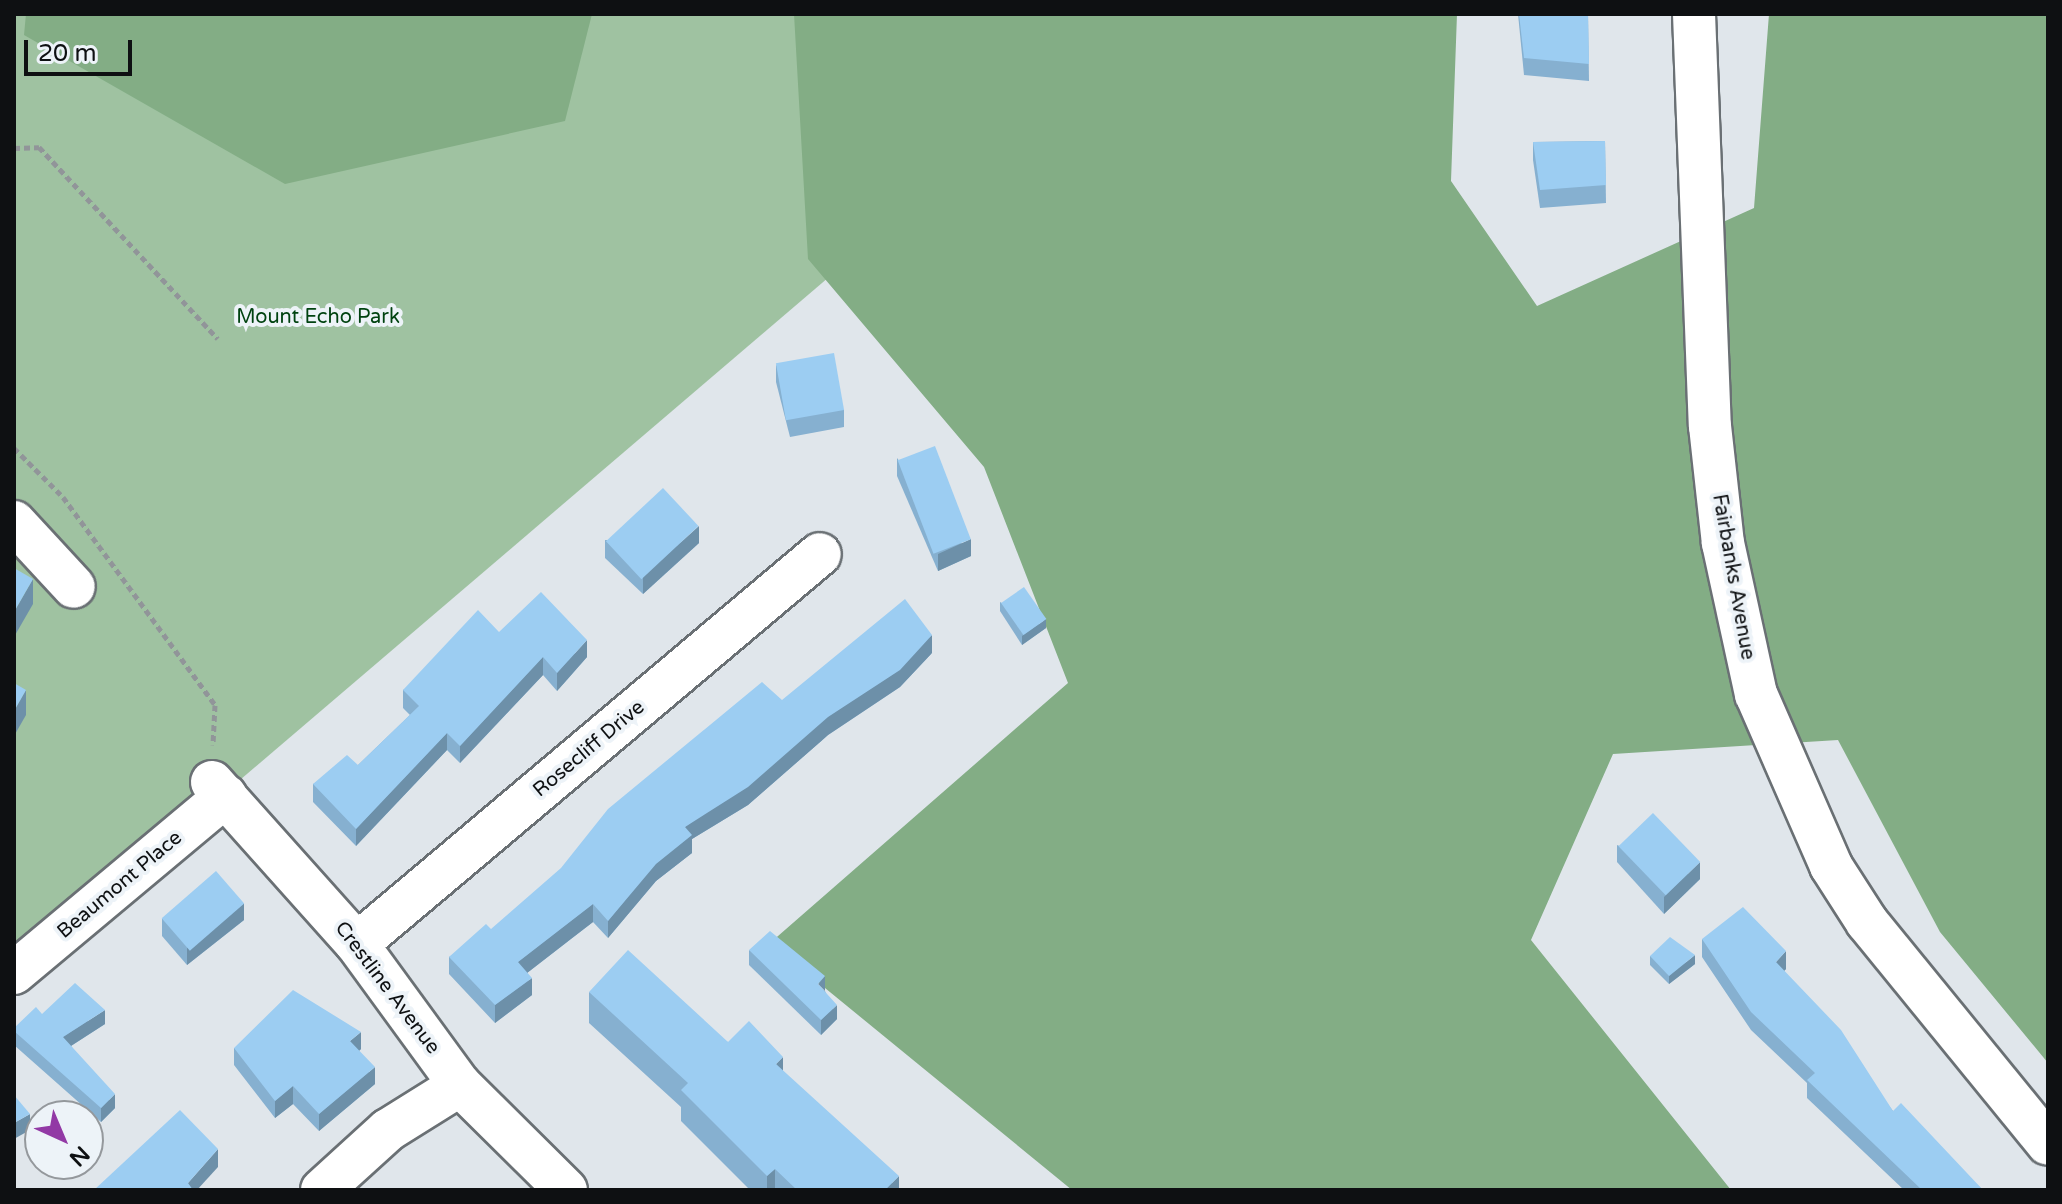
<!DOCTYPE html>
<html>
<head>
<meta charset="utf-8">
<style>
  body { margin:0 }
  #map { position:relative; width:2062px; height:1204px; overflow:hidden; background:#e0e6eb; font-family:"Varela Round",sans-serif }
  div>[style] { position:absolute }
  .green>* { inset:0; background:#9fc2a1 }
  .forest>* { inset:0; background:#83ad85 }
  .path>* { height:5px; margin-top:-2.5px; transform-origin:0; background:repeating-linear-gradient(90deg,#919599 0 6px,transparent 0 10px) }
  .roads { filter:drop-shadow(2px 0 #6a7074) drop-shadow(-2px 0 #6a7074) drop-shadow(0 2px #6a7074) drop-shadow(0 -2px #6a7074) }
  .minor>* { height:42px; margin:-21px; padding:0 21px; transform-origin:21px; border-radius:21px; background:#fff }
  .wall>* { inset:0; background:#86b0d0 }
  .shaded-wall>* { inset:0; background:#6d90a9 }
  .building>* { inset:0; background:#9ccdf2; transform-origin:0 0 }
  span { translate:-50% -50%; white-space:nowrap; text-align:center; line-height:1.15; -webkit-text-stroke:8px #edf3f8; paint-order:stroke }
  .park-label { font-size:20px; color:#004310 }
  .street-label { font-size:20px; color:#0e1012 }
  .frame { position:absolute; inset:0; border:16px solid #0e1012; pointer-events:none }
  .north { position:absolute; left:24px; top:1100px; width:80px; height:80px; box-sizing:border-box; background:#edf3f8; border:2px solid #94989c; border-radius:50%; rotate:136deg; font-size:22px; font-weight:700; line-height:32px; text-align:center; color:#0e1012 }
  .north::after { content:''; display:block; margin:auto; width:28px; height:36px; background:#9239a5; clip-path:polygon(50% 0,100% 100%,50% 72%,0 100%) }
  .scale { position:absolute; left:24px; top:40px; width:108px; height:36px; box-sizing:border-box; border:4px solid #0e1012; border-top:0; padding-left:10px; font-size:24px; line-height:28px; white-space:nowrap; color:#0e1012; -webkit-text-stroke:6px #edf3f8; paint-order:stroke }
</style>
</head>
<body>
<div id="map">
  <div class="green">
    <div style="clip-path:polygon(14px 14px,1137px 14px,14px 973px)"></div>
  </div>
  <div class="forest">
    <div style="clip-path:polygon(26px 14px,592px 14px,565px 121px,285px 184px,24px 35px)"></div>
    <div style="clip-path:polygon(794px 14px,1457px 14px,1451px 181px,1537px 306px,1754px 208px,1769px 14px,2048px 14px,2048px 1063px,1940px 932px,1838px 740px,1613px 754px,1531px 940px,1731px 1190px,1072px 1190px,770px 943px,1068px 683px,984px 467px,808px 259px)"></div>
  </div>
  <div class="path">
    <div style="left:14px;top:148px;width:25px;rotate:-2deg"></div>
    <div style="left:39px;top:147px;width:262px;rotate:47deg"></div>
    <div style="left:14px;top:448px;width:69px;rotate:45deg"></div>
    <div style="left:63px;top:497px;width:258px;rotate:53.8deg"></div>
    <div style="left:215px;top:705px;width:40px;rotate:92.9deg"></div>
  </div>
  <div class="roads">
    <div class="minor">
      <div style="left:1694px;top:14px;width:412px;rotate:87.8deg"></div>
      <div style="left:1710px;top:426px;width:118px;rotate:83.7deg"></div>
      <div style="left:1723px;top:543px;width:155px;rotate:77.7deg"></div>
      <div style="left:1756px;top:694px;width:188px;rotate:66.4deg"></div>
      <div style="left:1831px;top:866px;width:67px;rotate:57.3deg"></div>
      <div style="left:1867px;top:922px;width:286px;rotate:50.8deg"></div>
      <div style="left:14px;top:522px;width:88px;rotate:47.3deg"></div>
      <div style="left:212px;top:782px;width:217px;rotate:48.2deg"></div>
      <div style="left:357px;top:944px;width:175px;rotate:53.9deg"></div>
      <div style="left:460px;top:1085px;width:149px;rotate:44.7deg"></div>
      <div style="left:357px;top:944px;width:605px;rotate:-40.11deg"></div>
      <div style="left:14px;top:973px;width:276px;rotate:-39.9deg"></div>
      <div style="left:322px;top:1190px;width:89px;rotate:-42.3deg"></div>
      <div style="left:388px;top:1130px;width:85px;rotate:-32deg"></div>
    </div>
  </div>
  <div class="wall">
    <div style="clip-path:polygon(1518px 14px,1588px 14px,1589px 81px,1524px 75px)"></div>
    <div style="clip-path:polygon(1605px 141px,1606px 203px,1540px 208px,1533px 160px,1533px 142px)"></div>
    <div style="clip-path:polygon(776px 365px,844px 410px,844px 427px,790px 437px,776px 382px)"></div>
    <div style="clip-path:polygon(897px 458px,971px 556px,938px 571px,897px 476px)"></div>
    <div style="clip-path:polygon(605px 540px,699px 543px,643px 594px,605px 558px)"></div>
    <div style="clip-path:polygon(1000px 602px,1046px 628px,1022px 645px,1000px 611px)"></div>
    <div style="clip-path:polygon(499px 632px,587px 657px,557px 691px,543px 675px,460px 763px,447px 750px,356px 846px,313px 802px,313px 784px,358px 765px,410px 715px,403px 708px,403px 690px)"></div>
    <div style="clip-path:polygon(932px 653px,900px 687px,828px 735px,748px 805px,692px 839px,692px 853px,656px 881px,608px 938px,593px 922px,527px 973px,532px 995px,495px 1023px,449px 974px,449px 957px)"></div>
    <div style="clip-path:polygon(1617px 845px,1700px 879px,1664px 914px,1617px 862px)"></div>
    <div style="clip-path:polygon(162px 919px,244px 920px,187px 965px,162px 936px)"></div>
    <div style="clip-path:polygon(1702px 939px,1786px 969px,1784px 971px,1893px 1111px,1983px 1190px,1904px 1190px,1807px 1098px,1807px 1083px,1751px 1030px,1702px 957px)"></div>
    <div style="clip-path:polygon(749px 950px,825px 991px,837px 1019px,821px 1035px,749px 965px)"></div>
    <div style="clip-path:polygon(1650px 956px,1695px 964px,1669px 984px,1650px 965px)"></div>
    <div style="clip-path:polygon(589px 992px,728px 1042px,783px 1071px,899px 1190px,750px 1190px,681px 1121px,681px 1107px,589px 1023px)"></div>
    <div style="clip-path:polygon(42px 1014px,105px 1024px,71px 1046px,115px 1108px,101px 1122px,14px 1045px,14px 1028px)"></div>
    <div style="clip-path:polygon(234px 1048px,361px 1049px,359px 1051px,375px 1084px,319px 1131px,293px 1104px,275px 1118px,234px 1065px)"></div>
  </div>
  <div class="shaded-wall">
    <div style="clip-path:polygon(699px 526px,699px 543px,643px 594px,643px 576px)"></div>
    <div style="clip-path:polygon(971px 539px,971px 556px,938px 571px,938px 554px)"></div>
    <div style="clip-path:polygon(33px 579px,33px 604px,14px 637px,14px 612px)"></div>
    <div style="clip-path:polygon(1046px 619px,1046px 628px,1022px 645px,1022px 636px)"></div>
    <div style="clip-path:polygon(932px 635px,932px 653px,900px 687px,828px 735px,748px 805px,692px 839px,692px 853px,656px 881px,608px 938px,608px 921px,685px 827px)"></div>
    <div style="clip-path:polygon(587px 640px,587px 657px,557px 691px,557px 673px)"></div>
    <div style="clip-path:polygon(543px 657px,543px 675px,460px 763px,460px 746px)"></div>
    <div style="clip-path:polygon(26px 690px,26px 715px,14px 736px,14px 711px)"></div>
    <div style="clip-path:polygon(447px 733px,447px 750px,356px 846px,356px 829px)"></div>
    <div style="clip-path:polygon(1700px 862px,1700px 879px,1664px 914px,1664px 897px)"></div>
    <div style="clip-path:polygon(244px 903px,244px 920px,187px 965px,187px 948px)"></div>
    <div style="clip-path:polygon(593px 904px,593px 922px,518px 980px,518px 962px)"></div>
    <div style="clip-path:polygon(1786px 951px,1786px 969px,1776px 979px,1776px 962px)"></div>
    <div style="clip-path:polygon(1695px 955px,1695px 964px,1669px 984px,1669px 976px)"></div>
    <div style="clip-path:polygon(825px 976px,825px 991px,818px 984px)"></div>
    <div style="clip-path:polygon(532px 978px,532px 995px,495px 1023px,495px 1005px)"></div>
    <div style="clip-path:polygon(837px 1005px,837px 1019px,821px 1035px,821px 1020px)"></div>
    <div style="clip-path:polygon(105px 1010px,105px 1024px,63px 1051px,63px 1037px)"></div>
    <div style="clip-path:polygon(361px 1032px,361px 1049px,350px 1059px,350px 1041px)"></div>
    <div style="clip-path:polygon(783px 1057px,783px 1087px,776px 1064px)"></div>
    <div style="clip-path:polygon(375px 1067px,375px 1084px,319px 1131px,319px 1114px)"></div>
    <div style="clip-path:polygon(293px 1086px,293px 1104px,275px 1118px,275px 1101px)"></div>
    <div style="clip-path:polygon(115px 1094px,115px 1108px,101px 1122px,101px 1108px)"></div>
    <div style="clip-path:polygon(30px 1114px,30px 1130px,14px 1139px,14px 1123px)"></div>
    <div style="clip-path:polygon(218px 1149px,218px 1167px,197px 1190px,188px 1190px,188px 1183px)"></div>
    <div style="clip-path:polygon(775px 1169px,775px 1190px,767px 1190px,767px 1176px)"></div>
    <div style="clip-path:polygon(899px 1176px,899px 1190px,885px 1190px)"></div>
  </div>
  <div class="building">
    <div style="clip-path:polygon(1519px 14px,1588px 14px,1589px 64px,1524px 58px)"></div>
    <div style="clip-path:polygon(1605px 141px,1606px 185px,1540px 190px,1533px 142px)"></div>
    <div style="left:834px;top:353px;width:58px;height:59px;rotate:80deg"></div>
    <div style="left:935px;top:446px;width:100px;height:40px;rotate:69deg"></div>
    <div style="left:663px;top:488px;width:52px;height:78px;rotate:47deg"></div>
    <div style="clip-path:polygon(14px 568px,33px 579px,14px 612px)"></div>
    <div style="left:1024px;top:587px;width:39px;height:28px;rotate:55deg"></div>
    <div style="clip-path:polygon(541px 592px,587px 640px,557px 673px,543px 657px,460px 746px,447px 733px,356px 829px,313px 784px,347px 755px,358px 765px,419px 706px,403px 690px,478px 610px,499px 632px)"></div>
    <div style="clip-path:polygon(905px 599px,932px 635px,900px 670px,828px 717px,748px 787px,685px 827px,692px 835px,656px 864px,608px 921px,593px 904px,518px 962px,532px 978px,495px 1005px,449px 957px,486px 924px,491px 929px,561px 868px,608px 809px,762px 682px,782px 700px)"></div>
    <div style="clip-path:polygon(14px 683px,26px 690px,14px 711px)"></div>
    <div style="left:1653px;top:813px;width:68px;height:48px;rotate:46deg"></div>
    <div style="left:216px;top:871px;width:43px;height:72px;rotate:49deg"></div>
    <div style="clip-path:polygon(1743px 907px,1786px 951px,1776px 962px,1841px 1030px,1893px 1111px,1901px 1103px,1983px 1190px,1922px 1190px,1807px 1080px,1815px 1073px,1751px 1012px,1702px 939px)"></div>
    <div style="clip-path:polygon(770px 931px,825px 976px,818px 984px,837px 1005px,821px 1020px,749px 950px)"></div>
    <div style="clip-path:polygon(1670px 937px,1695px 955px,1669px 976px,1650px 956px)"></div>
    <div style="clip-path:polygon(628px 950px,728px 1042px,749px 1021px,783px 1057px,776px 1064px,899px 1176px,885px 1190px,797px 1190px,775px 1169px,767px 1176px,681px 1090px,688px 1083px,589px 992px)"></div>
    <div style="clip-path:polygon(75px 983px,105px 1010px,63px 1037px,115px 1094px,101px 1108px,14px 1031px,14px 1028px,36px 1007px,42px 1014px)"></div>
    <div style="clip-path:polygon(293px 990px,361px 1032px,350px 1041px,375px 1067px,319px 1114px,293px 1086px,275px 1101px,234px 1048px)"></div>
    <div style="clip-path:polygon(14px 1095px,30px 1114px,14px 1123px)"></div>
    <div style="clip-path:polygon(180px 1110px,218px 1149px,188px 1183px,193px 1190px,94px 1190px)"></div>
  </div>
  <div class="park-label">
    <span style="left:318px;top:317px">Mount Echo Park</span>
  </div>
  <div class="street-label">
    <span style="left:1733px;top:577px;rotate:80deg">Fairbanks Avenue</span>
    <span style="left:589px;top:749px;rotate:-40deg">Rosecliff Drive</span>
    <span style="left:120px;top:885px;rotate:-40deg">Beaumont Place</span>
    <span style="left:387px;top:988px;rotate:53deg">Crestline Avenue</span>
  </div>
  <div class="frame"></div>
  <div class="north">N</div>
  <div class="scale">20 m</div>
</div>
</body>
</html>
